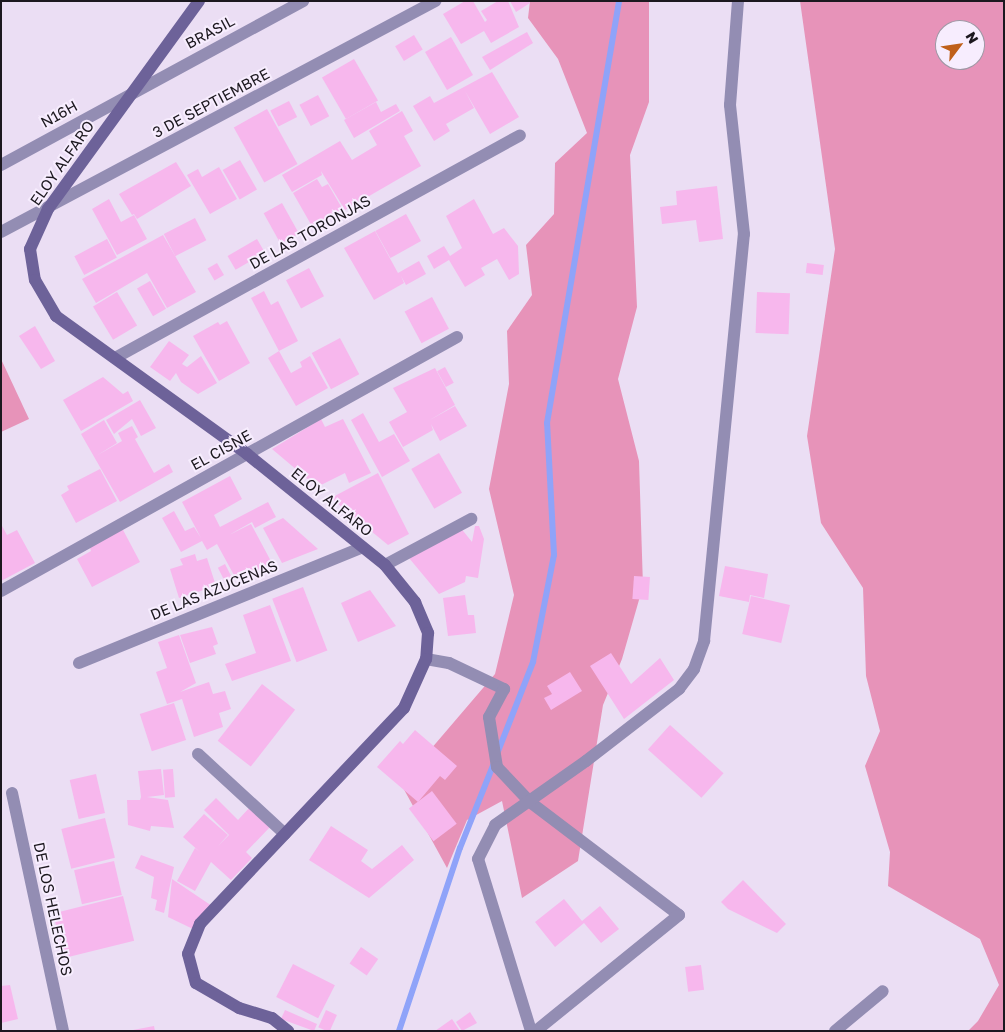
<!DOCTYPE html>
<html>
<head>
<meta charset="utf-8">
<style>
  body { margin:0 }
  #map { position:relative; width:1005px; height:1032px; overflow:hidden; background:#ebdef4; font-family:"Golos Text",sans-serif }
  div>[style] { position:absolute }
  .green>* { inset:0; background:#e793b9 }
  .stream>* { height:6px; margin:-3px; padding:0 3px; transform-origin:3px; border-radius:3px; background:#8fa3f9 }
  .building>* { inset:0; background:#f7b7ed; transform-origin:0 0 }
  .street>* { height:12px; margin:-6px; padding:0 6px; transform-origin:6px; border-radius:6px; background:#938db3 }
  .secondary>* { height:12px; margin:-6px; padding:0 6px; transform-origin:6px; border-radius:6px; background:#6d6299 }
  span { translate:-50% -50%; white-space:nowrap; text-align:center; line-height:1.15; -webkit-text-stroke:4px #f7edfe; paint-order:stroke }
  .street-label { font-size:15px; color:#1c181f }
  .frame { position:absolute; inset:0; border:2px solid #1c181f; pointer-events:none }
  .north { position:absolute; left:935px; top:20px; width:50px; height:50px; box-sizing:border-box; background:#f7edfe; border:1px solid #9f98a5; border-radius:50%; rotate:59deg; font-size:14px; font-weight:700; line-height:20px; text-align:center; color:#1c181f }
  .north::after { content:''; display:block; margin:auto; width:18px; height:22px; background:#c0601a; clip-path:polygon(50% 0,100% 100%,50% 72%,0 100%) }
</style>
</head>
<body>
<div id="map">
  <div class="green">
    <div style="clip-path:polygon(530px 1px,649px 1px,649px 102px,630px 155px,637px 307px,618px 379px,639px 461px,643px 586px,622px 659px,603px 705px,578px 861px,522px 898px,502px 801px,467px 820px,447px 868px,401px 784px,495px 674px,514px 595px,489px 489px,509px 384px,507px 331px,532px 295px,526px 245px,554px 214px,555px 163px,587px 133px,558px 59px,528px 18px)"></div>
    <div style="clip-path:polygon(evenodd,800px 1px,1004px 1px,1004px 1031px,968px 1031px,978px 1021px,999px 985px,980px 939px,888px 886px,890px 852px,865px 766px,880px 731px,866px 676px,863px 588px,821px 523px,807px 436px,835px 249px,800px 1px,945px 30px,975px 30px,975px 60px,945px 60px,945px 30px)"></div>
    <div style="clip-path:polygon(1px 359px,29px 419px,1px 432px)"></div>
  </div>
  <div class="stream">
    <div style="left:497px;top:754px;width:99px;rotate:-68.6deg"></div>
    <div style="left:533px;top:662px;width:109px;rotate:-78.9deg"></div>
    <div style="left:554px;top:555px;width:132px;rotate:-93deg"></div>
    <div style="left:547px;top:423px;width:428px;rotate:-80.3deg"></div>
    <div style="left:399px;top:1031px;width:193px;rotate:-71.6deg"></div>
    <div style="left:460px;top:848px;width:92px;rotate:-68.2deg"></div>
  </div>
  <div class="building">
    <div style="clip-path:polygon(465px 1px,473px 1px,485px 22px,487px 20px,481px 11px,498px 1px,508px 1px,519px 27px,491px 43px,484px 31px,461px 44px,443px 14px)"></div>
    <div style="clip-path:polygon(510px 1px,529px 1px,530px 3px,516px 12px)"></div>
    <div style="clip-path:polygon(527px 32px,533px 43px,490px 70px,482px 57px)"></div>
    <div style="left:414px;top:35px;width:17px;height:22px;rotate:59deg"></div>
    <div style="left:451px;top:37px;width:44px;height:30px;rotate:60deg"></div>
    <div style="left:354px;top:59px;width:48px;height:37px;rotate:60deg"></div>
    <div style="clip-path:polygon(492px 72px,519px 117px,490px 134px,465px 91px,474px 108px,446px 124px,450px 131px,434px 141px,413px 106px,430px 96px,434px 103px)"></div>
    <div style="left:318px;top:95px;width:24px;height:21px;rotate:62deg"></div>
    <div style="left:289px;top:101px;width:18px;height:21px;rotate:63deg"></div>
    <div style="clip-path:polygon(376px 102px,381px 112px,396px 104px,400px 111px,354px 138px,344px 120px)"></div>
    <div style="left:267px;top:109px;width:63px;height:38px;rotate:61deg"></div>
    <div style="clip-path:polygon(402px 111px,413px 131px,404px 136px,421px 166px,345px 210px,321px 171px,322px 175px,292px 192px,282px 175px,340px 141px,352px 160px,377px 145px,369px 131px)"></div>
    <div style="left:240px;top:160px;width:34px;height:20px;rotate:60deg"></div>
    <div style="clip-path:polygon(176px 162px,191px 186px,137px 219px,134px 214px,132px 215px,119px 194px)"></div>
    <div style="clip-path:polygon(219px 167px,237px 199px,210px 214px,187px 175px,198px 169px,202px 177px)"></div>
    <div style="clip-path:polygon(317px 179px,322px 187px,328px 184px,343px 210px,313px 228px,293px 193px)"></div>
    <div style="clip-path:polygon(717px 186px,723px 239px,699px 242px,696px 220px,662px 224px,660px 207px,677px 205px,676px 191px)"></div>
    <div style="clip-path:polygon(109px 199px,121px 222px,134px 215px,147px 239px,117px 255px,92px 209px)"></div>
    <div style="clip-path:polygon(474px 199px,493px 234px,504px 228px,518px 246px,519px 274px,509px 280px,497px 259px,481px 268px,485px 275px,465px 287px,449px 260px,434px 269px,427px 256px,444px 246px,450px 256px,462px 248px,446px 216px)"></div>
    <div style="left:282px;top:203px;width:35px;height:21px;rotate:61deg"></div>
    <div style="left:406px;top:214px;width:31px;height:35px;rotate:61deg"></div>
    <div style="left:195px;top:218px;width:25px;height:35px;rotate:63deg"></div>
    <div style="clip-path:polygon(375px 231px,398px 273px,419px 261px,426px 274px,406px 285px,401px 276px,404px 283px,374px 300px,344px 248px)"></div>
    <div style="clip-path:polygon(163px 235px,196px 292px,167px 308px,147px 273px,96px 303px,82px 279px)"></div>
    <div style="left:107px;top:239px;width:21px;height:37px;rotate:62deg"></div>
    <div style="left:257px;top:239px;width:16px;height:34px;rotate:60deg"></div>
    <div style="left:217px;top:263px;width:14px;height:11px;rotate:60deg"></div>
    <div style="left:807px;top:263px;width:17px;height:10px;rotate:7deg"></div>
    <div style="left:309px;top:268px;width:32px;height:26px;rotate:62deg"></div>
    <div style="left:150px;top:281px;width:32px;height:15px;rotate:60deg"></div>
    <div style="clip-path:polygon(264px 291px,271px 305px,278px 301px,298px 341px,279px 351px,251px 298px)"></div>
    <div style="left:117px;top:292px;width:39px;height:28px;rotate:59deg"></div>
    <div style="left:757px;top:292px;width:33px;height:41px;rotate:2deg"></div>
    <div style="left:432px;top:297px;width:36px;height:31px;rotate:62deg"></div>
    <div style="clip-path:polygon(227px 321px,250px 363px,219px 381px,193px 336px,218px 322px,220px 325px)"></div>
    <div style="clip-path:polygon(35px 326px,55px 361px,41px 369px,19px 336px)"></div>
    <div style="left:340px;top:338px;width:41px;height:32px;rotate:62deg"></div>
    <div style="clip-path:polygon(169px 341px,189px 355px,182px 364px,187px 367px,201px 356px,217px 383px,198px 394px,181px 382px,176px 373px,170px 381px,150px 367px)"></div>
    <div style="clip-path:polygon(279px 351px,291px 373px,302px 367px,300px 362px,310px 356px,328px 388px,296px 406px,268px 358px)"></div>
    <div style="left:445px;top:367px;width:18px;height:9px;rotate:61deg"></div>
    <div style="clip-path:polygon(435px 368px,455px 405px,428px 421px,455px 406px,467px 426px,440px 441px,431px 424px,433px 430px,403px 447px,389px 422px,407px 412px,393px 388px)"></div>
    <div style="clip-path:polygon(103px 377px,123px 394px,128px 391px,133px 401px,81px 431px,63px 400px)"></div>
    <div style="clip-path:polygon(140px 400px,156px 428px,141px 436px,132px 419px,114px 434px,106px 420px)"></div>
    <div style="clip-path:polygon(363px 413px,379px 442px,394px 434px,410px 461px,382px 477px,351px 420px)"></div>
    <div style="clip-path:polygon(321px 419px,325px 427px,343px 419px,371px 473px,349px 483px,345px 473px,317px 487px,272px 449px)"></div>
    <div style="clip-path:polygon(104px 420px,117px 443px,96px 456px,122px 441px,118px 433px,132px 426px,138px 437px,135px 439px,154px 473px,169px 464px,173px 472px,120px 502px,81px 434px)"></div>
    <div style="left:439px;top:453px;width:46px;height:32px;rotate:60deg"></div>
    <div style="clip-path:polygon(100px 469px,117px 501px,76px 523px,61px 495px,69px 490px,67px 486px)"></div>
    <div style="clip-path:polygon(378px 473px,409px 534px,388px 545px,331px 498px)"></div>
    <div style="clip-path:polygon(230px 476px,242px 499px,214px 515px,220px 527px,268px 502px,276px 517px,255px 528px,252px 522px,229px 535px,251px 524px,273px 565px,235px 577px,217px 544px,207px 550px,202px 541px,181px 552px,162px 518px,174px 511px,185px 531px,194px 527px,201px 538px,182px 502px)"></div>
    <div style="clip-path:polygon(283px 518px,318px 549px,282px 563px,263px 528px)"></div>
    <div style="clip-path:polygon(1px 524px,7px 535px,17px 530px,35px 563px,1px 581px)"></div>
    <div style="clip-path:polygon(475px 526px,479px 526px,484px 539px,478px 578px,466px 576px,465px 582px,439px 594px,409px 558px,460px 527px,472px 542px)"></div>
    <div style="clip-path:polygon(122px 528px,140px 562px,92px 587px,77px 559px,91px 551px,89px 545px)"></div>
    <div style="clip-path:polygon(195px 554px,197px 561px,207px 558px,216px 586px,179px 598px,170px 569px,183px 565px,180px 559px)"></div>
    <div style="left:225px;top:564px;width:16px;height:8px;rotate:63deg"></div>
    <div style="clip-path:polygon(725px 566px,768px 574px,764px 598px,750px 595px,749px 602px,719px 596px)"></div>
    <div style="left:634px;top:576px;width:16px;height:23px;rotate:4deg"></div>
    <div style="left:303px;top:587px;width:68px;height:33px;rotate:69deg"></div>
    <div style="clip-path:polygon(370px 590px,396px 626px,358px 642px,341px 603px)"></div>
    <div style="clip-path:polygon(465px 595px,468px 615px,474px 615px,476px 633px,448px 636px,443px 598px)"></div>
    <div style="left:751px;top:596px;width:40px;height:39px;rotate:13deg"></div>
    <div style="clip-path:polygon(270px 605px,291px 661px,232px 681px,225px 664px,256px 653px,243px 615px)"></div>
    <div style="clip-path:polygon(212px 627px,218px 644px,213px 646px,216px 654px,190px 663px,180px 635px)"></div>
    <div style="clip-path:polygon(179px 635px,196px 683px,180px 692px,209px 682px,213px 694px,225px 691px,231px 709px,219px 713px,223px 727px,194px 737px,182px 699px,167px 704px,156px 672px,167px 668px,158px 642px)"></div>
    <div style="clip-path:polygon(611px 653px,631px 684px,660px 658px,674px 680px,624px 719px,590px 666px)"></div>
    <div style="clip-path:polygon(570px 672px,582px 691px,551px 710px,544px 698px,552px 694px,547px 686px)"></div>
    <div style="left:262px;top:684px;width:42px;height:72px;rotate:38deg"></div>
    <div style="left:174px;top:703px;width:39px;height:36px;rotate:72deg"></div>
    <div style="left:670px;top:725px;width:72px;height:33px;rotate:42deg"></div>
    <div style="clip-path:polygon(415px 730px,457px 766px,445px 780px,440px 776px,418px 802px,377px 767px,400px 741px,403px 744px)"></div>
    <div style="clip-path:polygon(161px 769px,164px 795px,147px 797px,168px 800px,174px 828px,151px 826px,150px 831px,128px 825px,127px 800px,140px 800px,141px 797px,138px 771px)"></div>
    <div style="left:173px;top:769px;width:28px;height:10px;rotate:86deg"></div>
    <div style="left:96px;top:774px;width:40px;height:27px;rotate:77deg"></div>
    <div style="left:432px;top:791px;width:41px;height:29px;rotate:53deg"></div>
    <div style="clip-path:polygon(216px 798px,238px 820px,250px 807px,270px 827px,246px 852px,252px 858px,231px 880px,211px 862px,195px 891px,177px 881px,195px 848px,200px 852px,183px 837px,204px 814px,228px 835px,218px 846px,229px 835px,204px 810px)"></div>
    <div style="left:105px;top:818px;width:41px;height:45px;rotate:76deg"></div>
    <div style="clip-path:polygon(331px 826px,368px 850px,361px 861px,372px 869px,402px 845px,414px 860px,369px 898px,309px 860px)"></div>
    <div style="clip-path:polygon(141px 855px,174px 867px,164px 913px,155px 910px,157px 900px,151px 898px,154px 877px,135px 868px)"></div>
    <div style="left:114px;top:861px;width:35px;height:41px;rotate:77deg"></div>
    <div style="clip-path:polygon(172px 879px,212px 906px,193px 929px,168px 917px)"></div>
    <div style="clip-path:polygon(743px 880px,786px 924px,777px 933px,728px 909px,721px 902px)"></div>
    <div style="left:123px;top:896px;width:46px;height:72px;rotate:76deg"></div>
    <div style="clip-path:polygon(564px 899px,582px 921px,600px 906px,619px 929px,601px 943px,584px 923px,555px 947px,535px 922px)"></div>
    <div style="left:361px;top:947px;width:21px;height:20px;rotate:35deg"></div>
    <div style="left:293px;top:964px;width:47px;height:37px;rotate:27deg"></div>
    <div style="left:701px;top:965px;width:25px;height:16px;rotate:83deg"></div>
    <div style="clip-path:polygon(10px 985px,18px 1019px,1px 1023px,1px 986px)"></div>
    <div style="clip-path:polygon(285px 1010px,317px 1024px,314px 1031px,281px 1019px)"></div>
    <div style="left:326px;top:1010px;width:12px;height:19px;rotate:24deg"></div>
    <div style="clip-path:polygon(470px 1012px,477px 1023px,462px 1031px,456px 1022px)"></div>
    <div style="clip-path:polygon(452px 1019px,460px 1031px,435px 1031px)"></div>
    <div style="clip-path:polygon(154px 1026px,155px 1031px,134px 1031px,133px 1030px)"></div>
  </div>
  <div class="street">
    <div style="left:1px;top:165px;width:344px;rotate:-28.5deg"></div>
    <div style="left:1px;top:232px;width:492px;rotate:-28deg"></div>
    <div style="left:115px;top:358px;width:462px;rotate:-28.8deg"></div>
    <div style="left:385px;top:565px;width:98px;rotate:-28.1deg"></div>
    <div style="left:1px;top:591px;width:522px;rotate:-29.12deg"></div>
    <div style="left:426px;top:659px;width:23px;rotate:10deg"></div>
    <div style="left:449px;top:663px;width:61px;rotate:25.3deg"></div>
    <div style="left:504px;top:689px;width:32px;rotate:118deg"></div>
    <div style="left:489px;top:717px;width:51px;rotate:80.9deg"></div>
    <div style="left:497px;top:767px;width:48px;rotate:46.7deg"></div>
    <div style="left:530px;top:802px;width:187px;rotate:37.2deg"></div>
    <div style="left:679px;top:915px;width:184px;rotate:141deg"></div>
    <div style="left:79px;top:663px;width:305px;rotate:-22.2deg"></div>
    <div style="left:198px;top:754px;width:118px;rotate:42.6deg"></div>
    <div style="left:12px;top:793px;width:243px;rotate:77.9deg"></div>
    <div style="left:531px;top:1031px;width:180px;rotate:-107.1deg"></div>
    <div style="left:478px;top:859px;width:38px;rotate:-63deg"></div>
    <div style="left:495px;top:825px;width:111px;rotate:-35.1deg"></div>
    <div style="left:586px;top:761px;width:118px;rotate:-37.7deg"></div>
    <div style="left:679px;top:689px;width:25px;rotate:-53deg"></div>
    <div style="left:694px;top:669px;width:30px;rotate:-70deg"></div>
    <div style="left:704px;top:641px;width:409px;rotate:-84.4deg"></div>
    <div style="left:744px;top:234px;width:130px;rotate:-96.2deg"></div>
    <div style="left:730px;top:105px;width:104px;rotate:-85.6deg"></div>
    <div style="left:835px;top:1031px;width:62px;rotate:-39.8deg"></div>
  </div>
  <div class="secondary">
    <div style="left:199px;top:1px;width:257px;rotate:126deg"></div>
    <div style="left:48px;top:209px;width:44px;rotate:114.2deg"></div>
    <div style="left:30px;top:249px;width:31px;rotate:81deg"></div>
    <div style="left:35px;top:280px;width:42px;rotate:59.7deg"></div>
    <div style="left:56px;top:316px;width:236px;rotate:35.8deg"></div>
    <div style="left:247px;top:454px;width:177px;rotate:38.8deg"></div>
    <div style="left:385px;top:565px;width:48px;rotate:51deg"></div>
    <div style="left:415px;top:602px;width:34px;rotate:67deg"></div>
    <div style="left:428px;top:633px;width:26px;rotate:94deg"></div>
    <div style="left:426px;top:659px;width:54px;rotate:114.2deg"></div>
    <div style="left:404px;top:708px;width:297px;rotate:133.4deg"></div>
    <div style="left:200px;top:924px;width:32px;rotate:112deg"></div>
    <div style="left:188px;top:954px;width:30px;rotate:75deg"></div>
    <div style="left:196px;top:983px;width:50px;rotate:30.2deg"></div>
    <div style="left:239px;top:1008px;width:34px;rotate:17deg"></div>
    <div style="left:272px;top:1018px;width:21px;rotate:39deg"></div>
  </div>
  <div class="street-label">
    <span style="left:210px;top:32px;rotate:-28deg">BRASIL</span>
    <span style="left:211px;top:103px;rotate:-28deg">3 DE SEPTIEMBRE</span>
    <span style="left:59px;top:114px;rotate:-29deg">N16H</span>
    <span style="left:62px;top:163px;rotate:-55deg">ELOY ALFARO</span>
    <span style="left:310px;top:232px;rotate:-29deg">DE LAS TORONJAS</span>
    <span style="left:221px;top:450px;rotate:-29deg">EL CISNE</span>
    <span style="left:332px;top:502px;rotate:39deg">ELOY ALFARO</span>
    <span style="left:214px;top:590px;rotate:-22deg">DE LAS AZUCENAS</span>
    <span style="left:53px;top:909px;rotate:78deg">DE LOS HELECHOS</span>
  </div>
  <div class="frame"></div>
  <div class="north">N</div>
</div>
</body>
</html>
